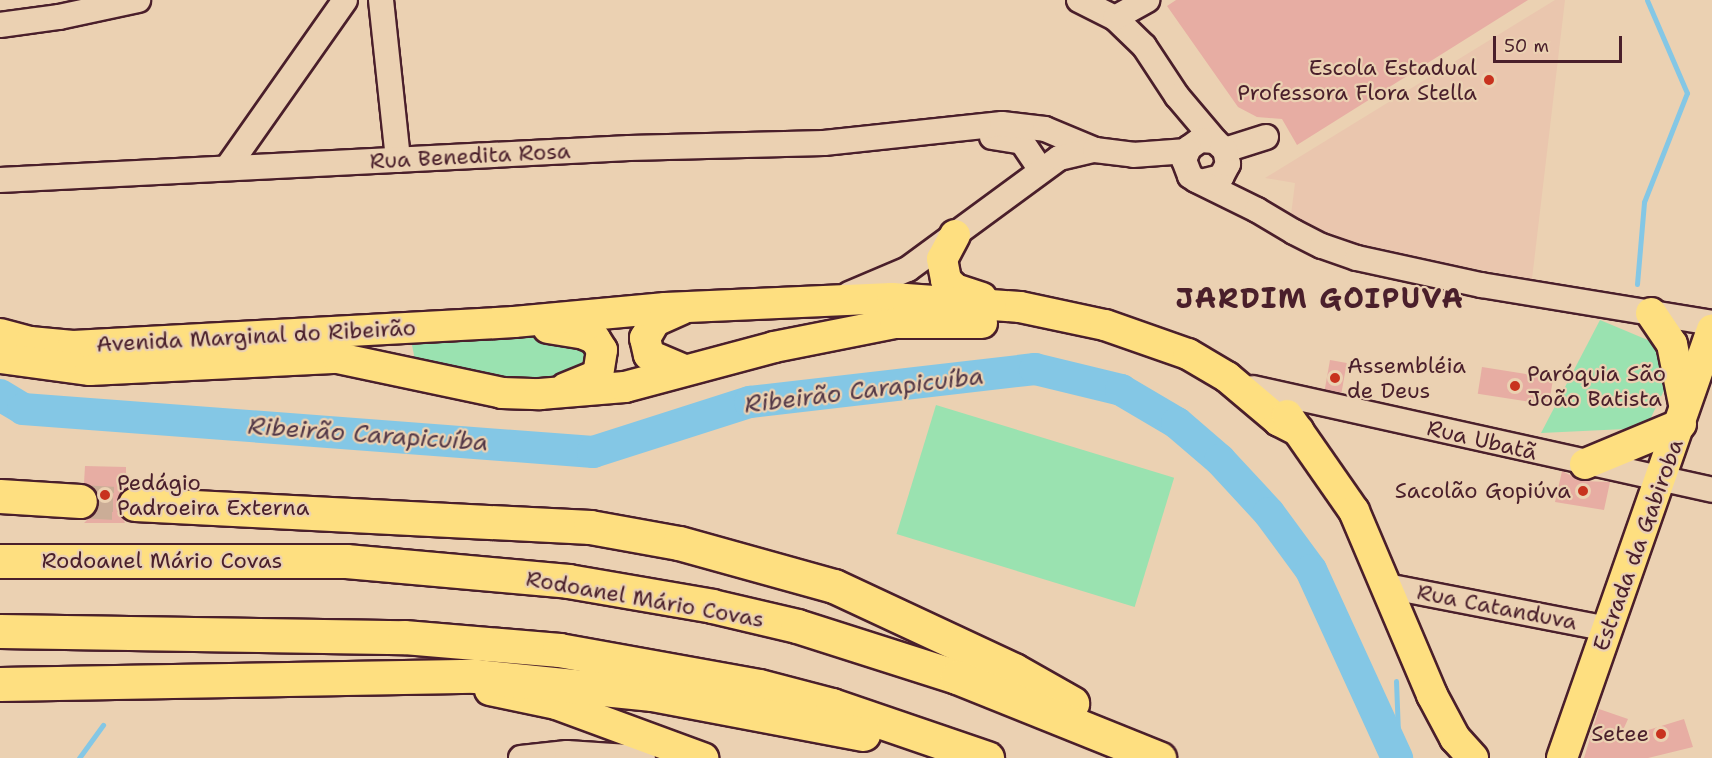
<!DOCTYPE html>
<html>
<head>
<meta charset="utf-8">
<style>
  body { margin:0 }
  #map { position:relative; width:1712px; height:758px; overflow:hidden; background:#ebd1b2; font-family:"Shantell Sans",sans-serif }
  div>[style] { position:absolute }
  .built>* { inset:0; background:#eac6ae }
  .green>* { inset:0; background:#9ae2b0; transform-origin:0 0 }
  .stream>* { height:5px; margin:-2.5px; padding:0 2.5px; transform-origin:2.5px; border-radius:2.5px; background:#84c7e5 }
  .river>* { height:32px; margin:-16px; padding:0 16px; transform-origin:16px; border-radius:16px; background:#84c7e5 }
  .building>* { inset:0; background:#e7ada3; transform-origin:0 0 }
  .highway-tunnel>* { height:33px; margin-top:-16.5px; transform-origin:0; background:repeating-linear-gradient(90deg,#cbad97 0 33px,transparent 0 49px) }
  .roads { filter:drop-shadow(2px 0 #4a1f2b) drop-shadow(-2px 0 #4a1f2b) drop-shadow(0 2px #4a1f2b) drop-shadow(0 -2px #4a1f2b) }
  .minor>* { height:24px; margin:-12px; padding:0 12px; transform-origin:12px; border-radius:12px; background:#ebd1b2 }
  .major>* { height:30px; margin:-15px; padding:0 15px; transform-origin:15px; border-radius:15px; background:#fedf80 }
  .highway>* { height:33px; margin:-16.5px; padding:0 16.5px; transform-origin:16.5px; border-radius:16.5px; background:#fedf80 }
  .dots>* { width:16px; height:16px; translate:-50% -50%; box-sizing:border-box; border:3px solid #ebd1b2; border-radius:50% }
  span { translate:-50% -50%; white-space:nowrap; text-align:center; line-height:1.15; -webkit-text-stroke:4.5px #ebd1b2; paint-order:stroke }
  .poi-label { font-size:22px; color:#4a1f2b }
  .right { translate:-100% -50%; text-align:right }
  .left { translate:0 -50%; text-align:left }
  .street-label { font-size:22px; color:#4a1f2b }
  .water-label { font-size:24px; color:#533847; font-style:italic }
  .district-label { font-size:28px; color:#4a1f2b; font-weight:700; letter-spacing:1.5px }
  .scale { position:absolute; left:1493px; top:36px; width:129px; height:27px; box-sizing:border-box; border:3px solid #4a1f2b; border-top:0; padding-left:8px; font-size:18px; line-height:21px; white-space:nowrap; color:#4a1f2b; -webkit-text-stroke:4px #ebd1b2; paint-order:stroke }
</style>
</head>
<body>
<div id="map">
  <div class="built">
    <div style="clip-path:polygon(1555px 0,1565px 0,1532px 279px,1346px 245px,1291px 215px,1295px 183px,1265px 178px)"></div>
  </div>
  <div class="green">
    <div style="clip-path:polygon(1600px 320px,1662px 346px,1667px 384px,1646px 428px,1541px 433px)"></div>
    <div style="clip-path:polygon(534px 335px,588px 347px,588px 371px,531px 383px,484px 376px,415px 360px,411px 340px)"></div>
    <div style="left:936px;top:405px;width:249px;height:135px;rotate:17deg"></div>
  </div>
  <div class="stream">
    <div style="left:1637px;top:284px;width:82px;rotate:-85.1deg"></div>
    <div style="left:1644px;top:202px;width:117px;rotate:-68.5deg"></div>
    <div style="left:1687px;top:93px;width:101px;rotate:-113.3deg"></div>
    <div style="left:1396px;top:681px;width:77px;rotate:87.8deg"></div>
    <div style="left:79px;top:758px;width:41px;rotate:-54deg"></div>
  </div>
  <div class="river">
    <div style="left:0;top:395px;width:27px;rotate:31deg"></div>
    <div style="left:23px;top:409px;width:572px;rotate:4.31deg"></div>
    <div style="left:593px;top:452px;width:165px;rotate:-17.7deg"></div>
    <div style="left:750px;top:402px;width:287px;rotate:-6.6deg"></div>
    <div style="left:1035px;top:369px;width:89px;rotate:13.7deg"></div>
    <div style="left:1121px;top:390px;width:65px;rotate:30.5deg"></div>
    <div style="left:1177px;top:423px;width:57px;rotate:40.7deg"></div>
    <div style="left:1220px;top:460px;width:72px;rotate:47.2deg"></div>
    <div style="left:1269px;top:513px;width:71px;rotate:53.6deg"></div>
    <div style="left:1311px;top:570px;width:207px;rotate:65.4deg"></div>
  </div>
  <div class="building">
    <div style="clip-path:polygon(1176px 0,1528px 0,1297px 145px,1282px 119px,1257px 117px,1238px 107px,1167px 6px)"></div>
    <div style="left:1330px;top:360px;width:17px;height:30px;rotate:10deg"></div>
    <div style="left:1482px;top:367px;width:72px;height:27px;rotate:9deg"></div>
    <div style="clip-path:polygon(85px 466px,126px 467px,126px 488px,116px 504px,125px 523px,84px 523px,95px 512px,99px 502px,96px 492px,84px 483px)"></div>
    <div style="clip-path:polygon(1562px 471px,1582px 481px,1610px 482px,1604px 510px,1555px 502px)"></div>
    <div style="clip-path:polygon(1599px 709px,1628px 719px,1619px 739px,1684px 719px,1693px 747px,1648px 758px,1584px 758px)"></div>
  </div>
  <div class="highway-tunnel">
    <div style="left:80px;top:501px;width:55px;rotate:3.1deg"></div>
  </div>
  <div class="roads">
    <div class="minor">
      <div style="left:381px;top:0;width:161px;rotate:83.9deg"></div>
      <div style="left:1079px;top:0;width:40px;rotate:26.6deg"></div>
      <div style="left:1115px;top:18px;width:40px;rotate:44deg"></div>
      <div style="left:1144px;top:46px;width:60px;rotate:56.6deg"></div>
      <div style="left:1177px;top:96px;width:59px;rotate:49.8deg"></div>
      <div style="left:1115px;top:18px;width:37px;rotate:-29deg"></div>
      <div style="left:0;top:25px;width:60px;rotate:-7.7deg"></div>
      <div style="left:59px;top:17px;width:81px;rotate:-12.1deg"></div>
      <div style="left:992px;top:137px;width:30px;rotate:9deg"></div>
      <div style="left:1022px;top:142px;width:32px;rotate:56deg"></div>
      <div style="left:1225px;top:150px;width:43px;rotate:-17.6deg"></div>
      <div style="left:227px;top:168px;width:205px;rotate:-54.9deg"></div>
      <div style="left:0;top:180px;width:630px;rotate:-2.91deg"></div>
      <div style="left:629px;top:148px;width:195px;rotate:-1.5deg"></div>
      <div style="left:824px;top:143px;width:179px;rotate:-6.1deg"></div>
      <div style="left:1002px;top:124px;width:43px;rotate:6.6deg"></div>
      <div style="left:1045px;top:129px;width:54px;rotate:22.8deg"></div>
      <div style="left:1201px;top:182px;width:21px;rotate:-14deg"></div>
      <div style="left:1221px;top:177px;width:15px;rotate:-62deg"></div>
      <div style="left:1228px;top:164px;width:14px;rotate:-102deg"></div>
      <div style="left:1225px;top:150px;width:13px;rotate:-138deg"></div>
      <div style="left:1215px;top:141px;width:15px;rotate:-176deg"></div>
      <div style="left:1200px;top:140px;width:14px;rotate:144deg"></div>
      <div style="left:1189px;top:148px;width:13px;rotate:113deg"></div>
      <div style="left:1184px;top:160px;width:17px;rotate:69deg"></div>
      <div style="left:1190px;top:176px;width:7px;rotate:34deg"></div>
      <div style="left:1196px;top:180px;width:68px;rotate:26.2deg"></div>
      <div style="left:1257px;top:210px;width:43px;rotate:30.7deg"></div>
      <div style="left:1294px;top:232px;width:31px;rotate:27deg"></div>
      <div style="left:1322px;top:246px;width:37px;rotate:19deg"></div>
      <div style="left:1357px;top:258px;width:127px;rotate:12.3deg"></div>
      <div style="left:1481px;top:285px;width:234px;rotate:9.3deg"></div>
      <div style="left:849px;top:294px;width:64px;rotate:-23deg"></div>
      <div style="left:908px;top:269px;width:187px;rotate:-36.3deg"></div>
      <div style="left:1059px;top:158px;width:37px;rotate:-13deg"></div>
      <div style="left:1095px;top:150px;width:38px;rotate:7deg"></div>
      <div style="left:1133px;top:155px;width:54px;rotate:-4.2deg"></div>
      <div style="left:1253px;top:388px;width:470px;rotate:12.5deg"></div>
      <div style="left:1387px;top:586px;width:225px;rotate:11deg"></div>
      <div style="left:521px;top:758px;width:46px;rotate:-6.2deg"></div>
      <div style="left:567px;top:753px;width:76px;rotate:3.8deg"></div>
    </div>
    <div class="major">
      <div style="left:955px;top:235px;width:27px;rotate:118deg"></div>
      <div style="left:942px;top:259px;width:21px;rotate:79deg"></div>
      <div style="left:946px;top:280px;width:13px;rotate:45deg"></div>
      <div style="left:955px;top:289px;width:28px;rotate:18deg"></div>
      <div style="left:682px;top:309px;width:30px;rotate:156deg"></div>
      <div style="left:655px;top:321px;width:20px;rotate:120deg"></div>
      <div style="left:645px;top:338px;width:17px;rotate:77deg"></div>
      <div style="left:649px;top:355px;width:39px;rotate:23deg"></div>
      <div style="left:1651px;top:313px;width:37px;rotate:56deg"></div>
      <div style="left:1672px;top:344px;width:61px;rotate:78.7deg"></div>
      <div style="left:548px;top:328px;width:36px;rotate:9deg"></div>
      <div style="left:584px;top:334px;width:12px;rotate:24deg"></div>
      <div style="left:595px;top:339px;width:13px;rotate:58deg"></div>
      <div style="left:602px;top:350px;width:25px;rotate:99deg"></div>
      <div style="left:598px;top:375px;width:35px;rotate:158deg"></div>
      <div style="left:0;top:334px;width:31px;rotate:15deg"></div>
      <div style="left:30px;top:342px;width:43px;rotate:5.3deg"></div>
      <div style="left:73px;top:346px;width:442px;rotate:-3.1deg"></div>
      <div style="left:514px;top:322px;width:152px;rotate:-5.3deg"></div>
      <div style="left:665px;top:308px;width:227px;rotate:-2.5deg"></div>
      <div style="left:892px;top:298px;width:128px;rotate:4deg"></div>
      <div style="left:1020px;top:307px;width:87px;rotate:12deg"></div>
      <div style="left:1105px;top:325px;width:88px;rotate:19.3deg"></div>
      <div style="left:1188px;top:354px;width:45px;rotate:30.5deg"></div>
      <div style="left:1227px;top:377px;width:68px;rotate:40.2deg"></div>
      <div style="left:1279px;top:421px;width:22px;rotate:27deg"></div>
      <div style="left:0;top:358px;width:91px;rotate:7.6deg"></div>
      <div style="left:90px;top:370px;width:248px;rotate:-2.8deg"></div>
      <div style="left:338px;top:358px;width:168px;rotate:12deg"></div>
      <div style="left:502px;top:393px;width:38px;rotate:2deg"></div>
      <div style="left:540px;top:394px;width:85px;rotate:-4.7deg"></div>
      <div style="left:625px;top:387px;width:154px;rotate:-15deg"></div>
      <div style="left:774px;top:347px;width:123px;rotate:-11.2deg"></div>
      <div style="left:895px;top:323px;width:87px"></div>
      <div style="left:1287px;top:415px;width:117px;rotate:55.1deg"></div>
      <div style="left:1354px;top:511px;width:200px;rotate:67deg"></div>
      <div style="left:1432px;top:695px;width:49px;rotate:61.9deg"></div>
      <div style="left:1455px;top:738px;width:27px;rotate:48deg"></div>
      <div style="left:1585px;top:464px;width:104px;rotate:-22.6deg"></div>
      <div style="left:490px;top:690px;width:67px;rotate:12deg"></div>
      <div style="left:556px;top:704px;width:157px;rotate:20.2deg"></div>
      <div style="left:1562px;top:758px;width:454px;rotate:-70.7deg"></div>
    </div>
    <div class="highway">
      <div style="left:0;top:496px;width:80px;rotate:3.6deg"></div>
      <div style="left:135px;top:504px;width:456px;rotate:2.9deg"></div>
      <div style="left:590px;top:527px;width:90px;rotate:10.2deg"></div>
      <div style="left:679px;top:543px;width:161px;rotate:15.5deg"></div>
      <div style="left:834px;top:586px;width:199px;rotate:25deg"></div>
      <div style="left:1014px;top:670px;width:67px;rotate:29.6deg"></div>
      <div style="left:0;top:561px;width:346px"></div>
      <div style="left:346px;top:561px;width:223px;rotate:5.1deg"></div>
      <div style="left:568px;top:581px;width:146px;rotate:9.8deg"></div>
      <div style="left:712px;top:606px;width:87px;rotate:13.2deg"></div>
      <div style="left:797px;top:626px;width:168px;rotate:17.7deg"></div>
      <div style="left:957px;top:677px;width:218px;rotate:21.9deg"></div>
      <div style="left:0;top:631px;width:404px;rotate:0.9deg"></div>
      <div style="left:404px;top:637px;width:156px;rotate:4.8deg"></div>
      <div style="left:559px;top:650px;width:203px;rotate:10.2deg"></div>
      <div style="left:759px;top:686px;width:75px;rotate:14.6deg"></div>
      <div style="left:832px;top:705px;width:164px;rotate:18.9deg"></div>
      <div style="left:0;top:684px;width:475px;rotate:-1deg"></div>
      <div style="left:475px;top:676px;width:178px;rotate:5.8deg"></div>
      <div style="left:652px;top:694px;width:215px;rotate:10.7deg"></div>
    </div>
  </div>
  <div class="dots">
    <div style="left:1489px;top:80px;background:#c8321e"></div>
    <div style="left:1335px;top:378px;background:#c8321e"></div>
    <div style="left:1515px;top:386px;background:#c8321e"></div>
    <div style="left:1583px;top:491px;background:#c8321e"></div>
    <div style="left:105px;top:495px;background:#c8321e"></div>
    <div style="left:1661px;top:734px;background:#c8321e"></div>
  </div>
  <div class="poi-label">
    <span class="right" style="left:1477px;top:80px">Escola Estadual<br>Professora Flora Stella</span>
    <span class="left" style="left:1347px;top:378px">Assembléia<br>de Deus</span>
    <span class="left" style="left:1527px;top:386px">Paróquia São<br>João Batista</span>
    <span class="left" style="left:117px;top:495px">Pedágio<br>Padroeira Externa</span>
    <span class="right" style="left:1571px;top:491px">Sacolão Gopiúva</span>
    <span class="right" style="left:1649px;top:734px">Setee</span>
  </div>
  <div class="street-label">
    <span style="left:470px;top:156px;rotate:-3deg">Rua Benedita Rosa</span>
    <span style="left:256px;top:336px;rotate:-3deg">Avenida Marginal do Ribeirão</span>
    <span style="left:1482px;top:440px;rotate:13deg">Rua Ubatã</span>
    <span style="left:1638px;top:545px;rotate:-70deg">Estrada da Gabiroba</span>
    <span style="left:162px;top:561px">Rodoanel Mário Covas</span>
    <span style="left:645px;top:599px;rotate:10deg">Rodoanel Mário Covas</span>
    <span style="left:1497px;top:607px;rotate:11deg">Rua Catanduva</span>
  </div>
  <div class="water-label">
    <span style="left:864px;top:391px;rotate:-7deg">Ribeirão Carapicuíba</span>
    <span style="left:368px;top:435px;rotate:4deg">Ribeirão Carapicuíba</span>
  </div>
  <div class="district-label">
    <span style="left:1320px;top:298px">JARDIM GOIPUVA</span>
  </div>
  <div class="scale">50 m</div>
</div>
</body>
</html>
